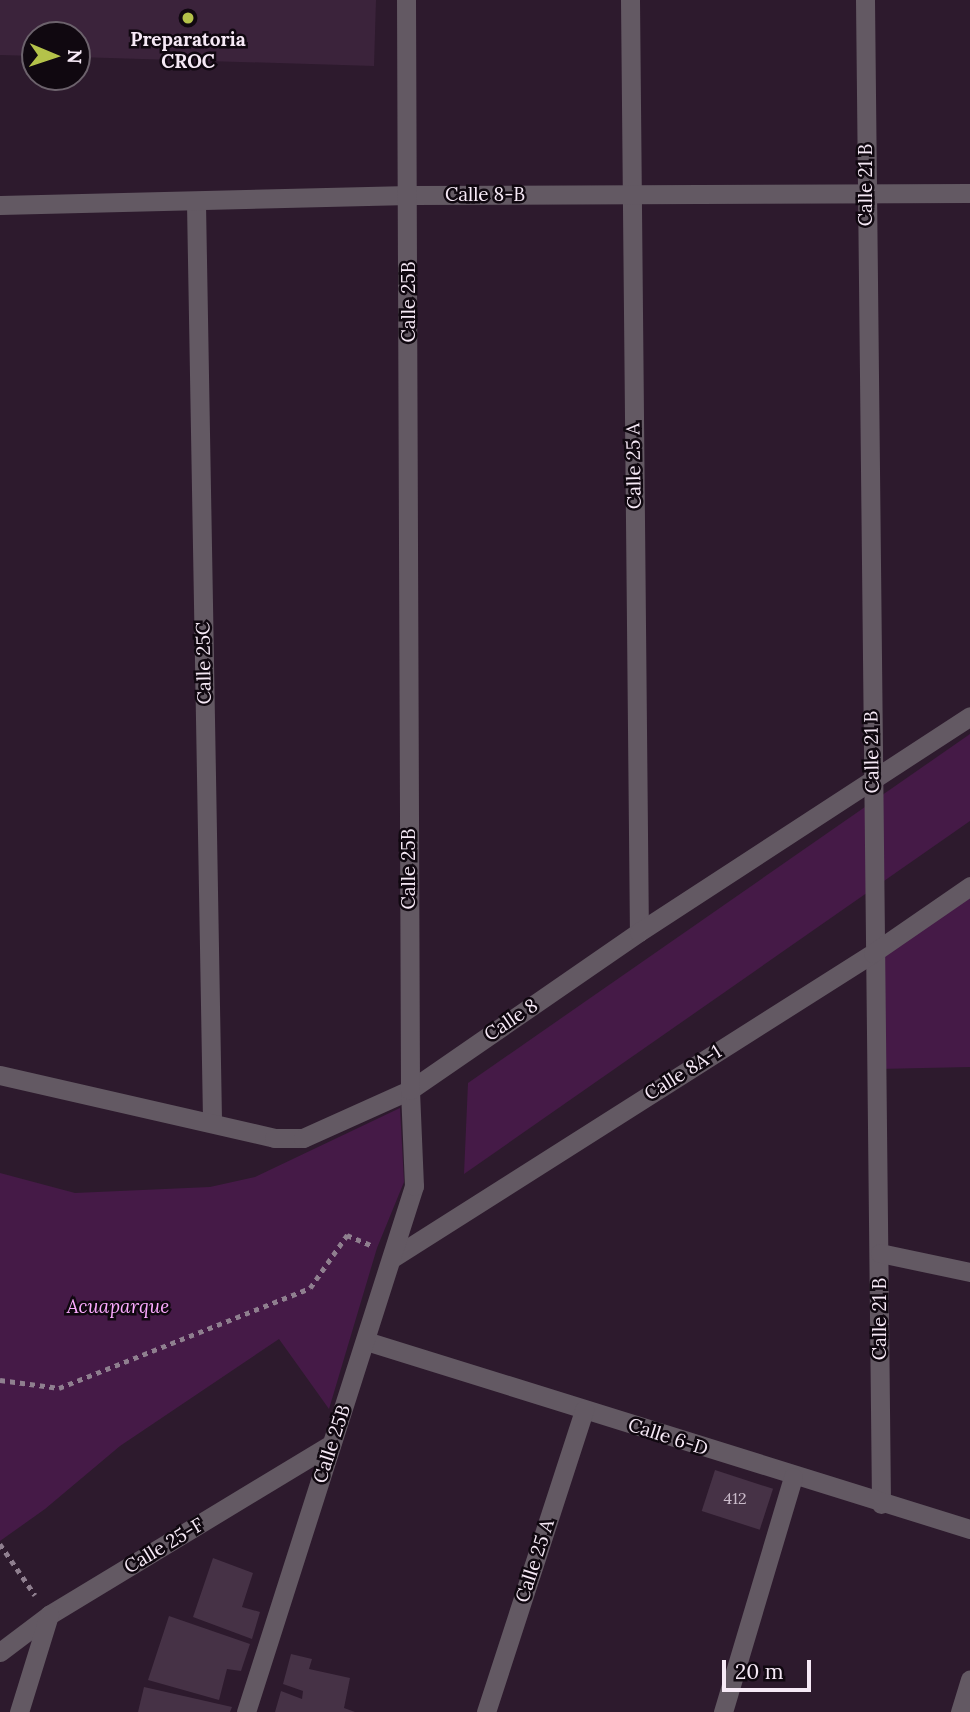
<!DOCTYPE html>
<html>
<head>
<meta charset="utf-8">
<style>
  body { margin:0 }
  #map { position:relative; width:970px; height:1712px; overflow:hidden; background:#2d1a2d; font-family:Lora,serif }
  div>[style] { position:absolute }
  .built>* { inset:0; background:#3b233b }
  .green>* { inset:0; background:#451a47 }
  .building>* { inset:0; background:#463246; transform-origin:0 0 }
  .path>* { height:4.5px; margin-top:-2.25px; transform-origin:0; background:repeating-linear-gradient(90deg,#8f7f8f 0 5px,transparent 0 10px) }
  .minor>* { height:19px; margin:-9.5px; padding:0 9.5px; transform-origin:9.5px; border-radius:9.5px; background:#635963 }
  .dots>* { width:19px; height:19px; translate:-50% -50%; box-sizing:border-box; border:4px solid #100810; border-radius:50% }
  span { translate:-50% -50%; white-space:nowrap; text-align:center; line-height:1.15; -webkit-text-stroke:5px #100810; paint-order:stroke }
  .number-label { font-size:16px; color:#cabbca }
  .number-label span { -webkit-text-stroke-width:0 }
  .poi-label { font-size:19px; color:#f6e9f6; font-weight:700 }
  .street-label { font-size:19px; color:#f6e9f6 }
  .park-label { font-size:19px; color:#fbaafe; font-style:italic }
  .north { position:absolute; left:21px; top:21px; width:70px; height:70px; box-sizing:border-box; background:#100810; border:2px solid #6c626c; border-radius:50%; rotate:92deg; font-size:19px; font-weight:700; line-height:28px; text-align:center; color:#f6e9f6 }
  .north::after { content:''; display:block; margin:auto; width:24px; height:32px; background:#b4c24a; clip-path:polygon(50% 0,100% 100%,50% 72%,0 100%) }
  .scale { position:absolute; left:722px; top:1660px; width:89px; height:32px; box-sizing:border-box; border:4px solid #f6e9f6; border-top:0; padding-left:9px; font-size:21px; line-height:24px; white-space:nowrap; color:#f6e9f6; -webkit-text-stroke:5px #100810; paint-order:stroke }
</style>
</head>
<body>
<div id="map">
  <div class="built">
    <div style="clip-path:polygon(0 0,376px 0,374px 66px,77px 57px,77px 35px,35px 35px,35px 56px,0 55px)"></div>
  </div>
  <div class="green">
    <div style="clip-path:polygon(970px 734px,970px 821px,464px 1174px,468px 1083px)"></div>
    <div style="clip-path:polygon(970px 895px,970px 1067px,878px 1069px,876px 958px)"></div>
    <div style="clip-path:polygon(400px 1108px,404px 1182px,377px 1248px,329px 1409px,279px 1339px,120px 1446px,45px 1509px,0 1541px,0 1173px,75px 1193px,210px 1187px,255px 1177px)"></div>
  </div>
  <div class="building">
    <div style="left:715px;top:1470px;width:61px;height:43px;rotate:18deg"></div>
    <div style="clip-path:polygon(213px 1558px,253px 1573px,242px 1607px,260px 1612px,252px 1639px,193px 1617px)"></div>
    <div style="clip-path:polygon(169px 1616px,250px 1644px,241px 1671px,227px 1669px,219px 1700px,148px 1680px)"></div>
    <div style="clip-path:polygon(291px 1654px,312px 1659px,309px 1669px,350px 1678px,344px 1708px,355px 1712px,275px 1712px,281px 1691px,302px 1699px,303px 1691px,283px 1684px)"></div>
    <div style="clip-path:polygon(144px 1687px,232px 1707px,230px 1712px,138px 1712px)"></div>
  </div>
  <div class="path">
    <div style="left:0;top:1380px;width:60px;rotate:7.7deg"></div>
    <div style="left:59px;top:1388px;width:270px;rotate:-21.7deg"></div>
    <div style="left:310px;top:1288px;width:65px;rotate:-55.1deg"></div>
    <div style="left:347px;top:1235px;width:26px;rotate:23deg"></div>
    <div style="left:0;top:1544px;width:62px;rotate:55.5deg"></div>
  </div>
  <div class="minor">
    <div style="left:630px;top:0;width:932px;rotate:89.45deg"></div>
    <div style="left:865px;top:0;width:1504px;rotate:89.39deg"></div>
    <div style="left:196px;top:203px;width:919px;rotate:89deg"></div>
    <div style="left:0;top:205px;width:409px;rotate:-1.4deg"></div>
    <div style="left:409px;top:195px;width:561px;rotate:-0.2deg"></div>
    <div style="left:0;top:1075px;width:281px;rotate:12.9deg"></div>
    <div style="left:274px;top:1138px;width:29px"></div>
    <div style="left:303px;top:1138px;width:117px;rotate:-24.2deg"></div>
    <div style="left:410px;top:1090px;width:278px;rotate:-34.6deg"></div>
    <div style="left:639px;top:932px;width:395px;rotate:-33.1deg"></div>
    <div style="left:880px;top:1253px;width:92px;rotate:11.9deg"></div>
    <div style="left:394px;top:1257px;width:567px;rotate:-32.4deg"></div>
    <div style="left:873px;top:953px;width:118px;rotate:-34.6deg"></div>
    <div style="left:366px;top:1341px;width:633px;rotate:17.29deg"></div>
    <div style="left:0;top:1652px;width:61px;rotate:-37.1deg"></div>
    <div style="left:49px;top:1615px;width:330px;rotate:-31.2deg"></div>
    <div style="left:19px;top:1712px;width:102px;rotate:-72.8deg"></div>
    <div style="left:246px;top:1712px;width:552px;rotate:-72.29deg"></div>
    <div style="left:414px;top:1186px;width:96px;rotate:-92.4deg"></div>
    <div style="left:410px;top:1090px;width:1090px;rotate:-90.21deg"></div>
    <div style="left:486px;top:1712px;width:318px;rotate:-72deg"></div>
    <div style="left:723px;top:1712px;width:245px;rotate:-73.4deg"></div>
    <div style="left:960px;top:1712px;width:34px;rotate:-73deg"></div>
  </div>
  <div class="dots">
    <div style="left:188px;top:18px;background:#b4c24a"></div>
  </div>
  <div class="number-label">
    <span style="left:735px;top:1498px">412</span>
  </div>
  <div class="poi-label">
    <span style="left:188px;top:51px">Preparatoria<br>CROC</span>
  </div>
  <div class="street-label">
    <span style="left:866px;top:185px;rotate:-90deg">Calle 21 B</span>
    <span style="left:485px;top:195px">Calle 8-B</span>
    <span style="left:409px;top:302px;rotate:-90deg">Calle 25B</span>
    <span style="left:634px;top:466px;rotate:-91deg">Calle 25 A</span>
    <span style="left:204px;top:663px;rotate:-91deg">Calle 25C</span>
    <span style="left:872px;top:752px;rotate:-91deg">Calle 21 B</span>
    <span style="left:409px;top:869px;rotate:-90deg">Calle 25B</span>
    <span style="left:511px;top:1020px;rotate:-34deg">Calle 8</span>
    <span style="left:683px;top:1073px;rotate:-32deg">Calle 8A-1</span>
    <span style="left:880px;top:1319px;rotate:-90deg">Calle 21 B</span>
    <span style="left:668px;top:1437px;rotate:18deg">Calle 6-D</span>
    <span style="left:332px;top:1444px;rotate:-72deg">Calle 25B</span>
    <span style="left:164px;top:1546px;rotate:-31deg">Calle 25-F</span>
    <span style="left:535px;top:1561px;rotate:-72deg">Calle 25 A</span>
  </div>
  <div class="park-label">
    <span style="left:118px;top:1307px">Acuaparque</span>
  </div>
  <div class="north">N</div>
  <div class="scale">20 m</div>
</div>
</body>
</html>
